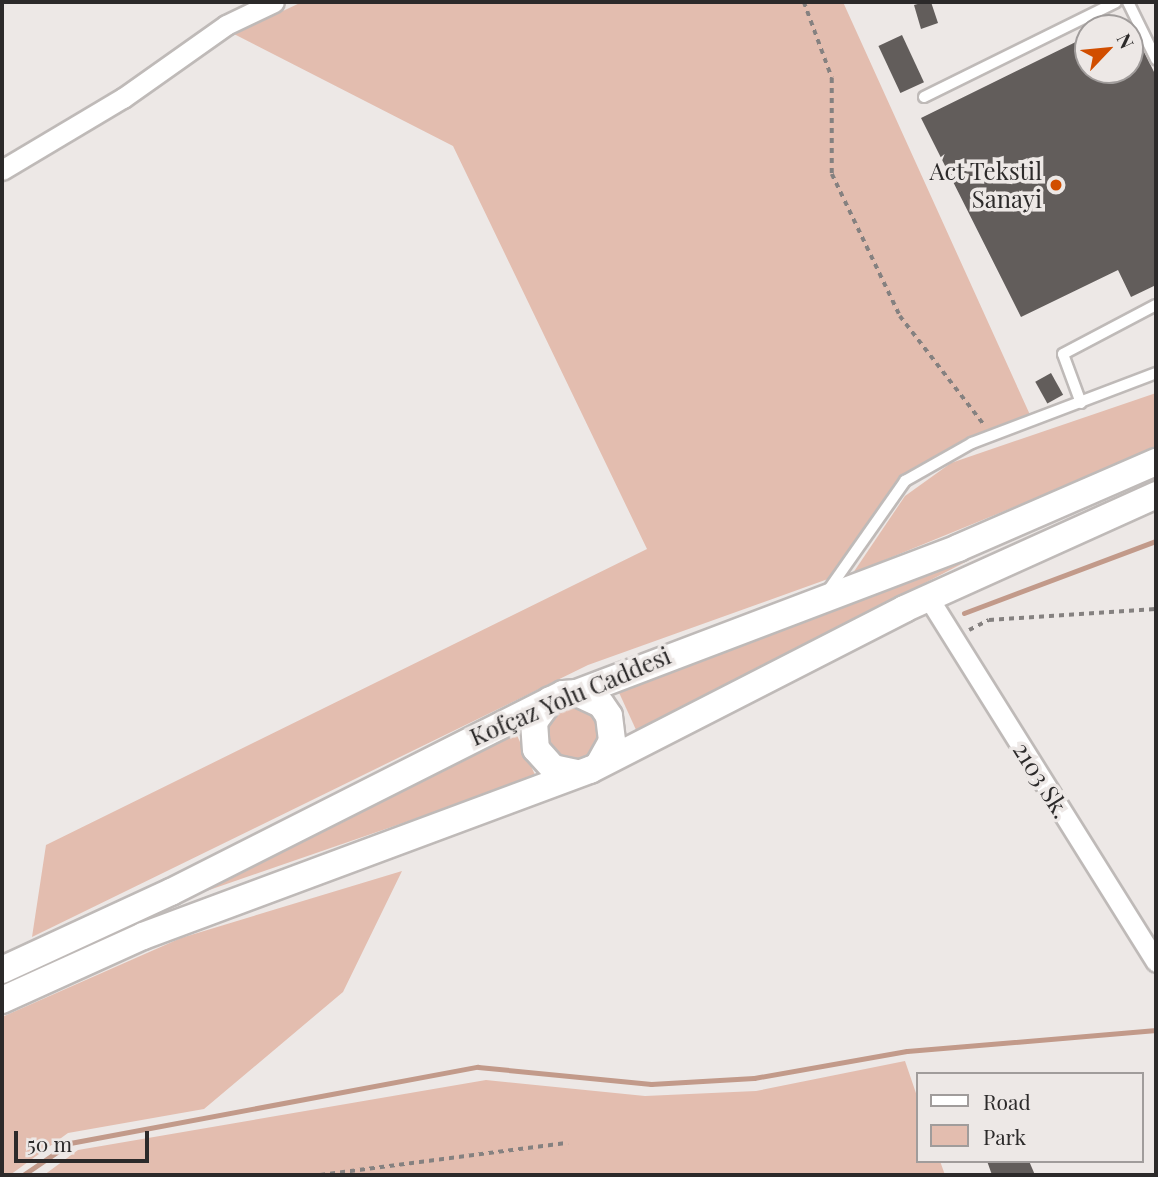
<!DOCTYPE html>
<html>
<head>
<meta charset="utf-8">
<style>
  body { margin:0 }
  #map { position:relative; width:1158px; height:1177px; overflow:hidden; background:#ede8e6; font-family:"Playfair Display",serif }
  div>[style] { position:absolute }
  .green>* { inset:0; background:#e3bdaf }
  .round { border-radius:50% }
  .stream>* { height:5px; margin:-2.5px; padding:0 2.5px; transform-origin:2.5px; border-radius:2.5px; background:#c29a8a }
  .building>* { inset:0; background:#625d5b; transform-origin:0 0 }
  .path>* { height:3.5px; margin-top:-1.75px; transform-origin:0; background:repeating-linear-gradient(90deg,#858180 0 5px,transparent 0 10px) }
  .roads { filter:drop-shadow(2px 0 #bfbab8) drop-shadow(-2px 0 #bfbab8) drop-shadow(0 2px #bfbab8) drop-shadow(0 -2px #bfbab8) }
  .lane>* { height:10px; margin:-5px; padding:0 5px; transform-origin:5px; border-radius:5px; background:#fff }
  .street>* { height:19px; margin:-9.5px; padding:0 9.5px; transform-origin:9.5px; border-radius:9.5px; background:#fff }
  .secondary>* { height:26px; margin:-13px; padding:0 13px; transform-origin:13px; border-radius:13px; background:#fff }
  .dots>* { width:19px; height:19px; translate:-50% -50%; box-sizing:border-box; border:4px solid #ede8e6; border-radius:50% }
  span { translate:-50% -50%; white-space:nowrap; text-align:center; line-height:1.15; -webkit-text-stroke:7px #ede8e6; paint-order:stroke }
  .poi-label { font-size:24px; color:#2c2a2a }
  .right { translate:-100% -50%; text-align:right }
  .street-label { font-size:24px; color:#2c2a2a }
  .frame { position:absolute; inset:0; border:4px solid #2c2a2a; pointer-events:none }
  .legend { position:absolute; left:916px; top:1072px; width:228px; height:91px; box-sizing:border-box; background:#ede8e6; border:2px solid #a09c9b; margin:0; padding:9px 12px; list-style:none; font-size:21px; color:#2c2a2a }
  .legend li { display:flex; align-items:center; gap:14px; height:35px }
  .legend b { width:35px; border:2px solid #a09c9b }
  .north { position:absolute; left:1074px; top:14px; width:70px; height:70px; box-sizing:border-box; background:#ede8e6; border:2px solid #a09c9b; border-radius:50%; rotate:64deg; font-size:19px; font-weight:700; line-height:28px; text-align:center; color:#2c2a2a }
  .north::after { content:''; display:block; margin:auto; width:24px; height:32px; background:#d14e00; clip-path:polygon(50% 0,100% 100%,50% 72%,0 100%) }
  .scale { position:absolute; left:14px; top:1131px; width:135px; height:32px; box-sizing:border-box; border:4px solid #2c2a2a; border-top:0; padding-left:9px; font-size:21px; line-height:24px; white-space:nowrap; color:#2c2a2a; -webkit-text-stroke:5px #ede8e6; paint-order:stroke }
</style>
</head>
<body>
<div id="map">
  <div class="green">
    <div style="clip-path:polygon(302px 2px,843px 2px,1031px 417px,971px 440px,901px 478px,828px 579px,588px 665px,32px 937px,46px 845px,647px 549px,453px 146px,234px 34px)"></div>
    <div style="clip-path:polygon(1156px 393px,1156px 449px,853px 573px,905px 496px,951px 463px)"></div>
    <div style="clip-path:polygon(975px 557px,637px 732px,616px 686px)"></div>
    <div class="round" style="left:548px;top:707px;width:52px;height:52px"></div>
    <div style="clip-path:polygon(515px 731px,536px 777px,192px 896px)"></div>
    <div style="clip-path:polygon(402px 871px,343px 992px,204px 1109px,68px 1133px,10px 1175px,2px 1175px,2px 1017px,181px 938px)"></div>
    <div style="clip-path:polygon(905px 1061px,918px 1099px,918px 1161px,940px 1161px,945px 1175px,44px 1175px,78px 1150px,486px 1080px,645px 1096px,756px 1091px)"></div>
  </div>
  <div class="stream">
    <div style="left:964px;top:613px;width:205px;rotate:-20.6deg"></div>
    <div style="left:23px;top:1175px;width:57px;rotate:-34.2deg"></div>
    <div style="left:70px;top:1143px;width:415px;rotate:-10.6deg"></div>
    <div style="left:478px;top:1067px;width:174px;rotate:5.6deg"></div>
    <div style="left:651px;top:1084px;width:103px;rotate:-3.3deg"></div>
    <div style="left:754px;top:1078px;width:155px;rotate:-10deg"></div>
    <div style="left:907px;top:1051px;width:250px;rotate:-4.8deg"></div>
  </div>
  <div class="building">
    <div style="clip-path:polygon(925px 2px,931px 2px,938px 23px,921px 29px,914px 5px)"></div>
    <div style="clip-path:polygon(1130px 23px,1156px 76px,1156px 285px,1131px 297px,1118px 270px,1021px 317px,921px 118px,1088px 36px,1088px 70px,1130px 70px)"></div>
    <div style="left:902px;top:35px;width:52px;height:26px;rotate:65deg"></div>
    <div style="left:1051px;top:373px;width:25px;height:18px;rotate:61deg"></div>
    <div style="clip-path:polygon(987px 1161px,1029px 1161px,1035px 1175px,992px 1175px)"></div>
  </div>
  <div class="path">
    <div style="left:804px;top:2px;width:81px;rotate:69.8deg"></div>
    <div style="left:832px;top:78px;width:96px;rotate:90deg"></div>
    <div style="left:832px;top:174px;width:157px;rotate:64.4deg"></div>
    <div style="left:900px;top:316px;width:139px;rotate:52.3deg"></div>
    <div style="left:969px;top:630px;width:22px;rotate:-27deg"></div>
    <div style="left:989px;top:620px;width:167px;rotate:-3.8deg"></div>
    <div style="left:320px;top:1175px;width:250px;rotate:-7.4deg"></div>
  </div>
  <div class="roads">
    <div class="lane">
      <div style="left:1128px;top:2px;width:64px;rotate:63.8deg"></div>
      <div style="left:924px;top:97px;width:214px;rotate:-26.3deg"></div>
      <div style="left:1081px;top:403px;width:52px;rotate:-110.2deg"></div>
      <div style="left:1063px;top:354px;width:105px;rotate:-27.8deg"></div>
      <div style="left:827px;top:592px;width:136px;rotate:-54.9deg"></div>
      <div style="left:905px;top:481px;width:77px;rotate:-29.6deg"></div>
      <div style="left:972px;top:443px;width:197px;rotate:-20.8deg"></div>
    </div>
    <div class="street">
      <div style="left:2px;top:170px;width:141px;rotate:-30.8deg"></div>
      <div style="left:123px;top:98px;width:126px;rotate:-35.3deg"></div>
      <div style="left:226px;top:25px;width:53px;rotate:-25.6deg"></div>
      <div style="left:928px;top:597px;width:430px;rotate:58deg"></div>
    </div>
    <div class="secondary">
      <div style="left:577px;top:693px;width:26px;rotate:25deg"></div>
      <div style="left:601px;top:704px;width:14px;rotate:56deg"></div>
      <div style="left:609px;top:716px;width:25px;rotate:83deg"></div>
      <div style="left:612px;top:741px;width:25px;rotate:119deg"></div>
      <div style="left:550px;top:700px;width:27px;rotate:126deg"></div>
      <div style="left:534px;top:722px;width:27px;rotate:86deg"></div>
      <div style="left:536px;top:749px;width:25px;rotate:48deg"></div>
      <div style="left:553px;top:768px;width:25px;rotate:12deg"></div>
      <div style="left:2px;top:970px;width:186px;rotate:-24.8deg"></div>
      <div style="left:171px;top:892px;width:439px;rotate:-26.8deg"></div>
      <div style="left:563px;top:694px;width:14px;rotate:-4deg"></div>
      <div style="left:577px;top:693px;width:408px;rotate:-20.8deg"></div>
      <div style="left:958px;top:548px;width:216px;rotate:-23.5deg"></div>
      <div style="left:2px;top:1000px;width:155px;rotate:-24.4deg"></div>
      <div style="left:143px;top:936px;width:477px;rotate:-20.4deg"></div>
      <div style="left:590px;top:770px;width:353px;rotate:-27.1deg"></div>
      <div style="left:904px;top:609px;width:277px;rotate:-24.3deg"></div>
    </div>
  </div>
  <div class="dots">
    <div style="left:1056px;top:185px;background:#d14e00"></div>
  </div>
  <div class="poi-label">
    <span class="right" style="left:1042px;top:185px">Act Tekstil<br>Sanayi</span>
  </div>
  <div class="street-label">
    <span style="left:570px;top:696px;rotate:-23deg">Kofçaz Yolu Caddesi</span>
    <span style="left:1042px;top:780px;rotate:58deg">2103 Sk.</span>
  </div>
  <div class="frame"></div>
  <ul class="legend">
  <li><b style="height:9px;background:#fff"></b>Road</li>
  <li><b style="height:19px;background:#e3bdaf"></b>Park</li>
  </ul>
  <div class="north">N</div>
  <div class="scale">50 m</div>
</div>
</body>
</html>
